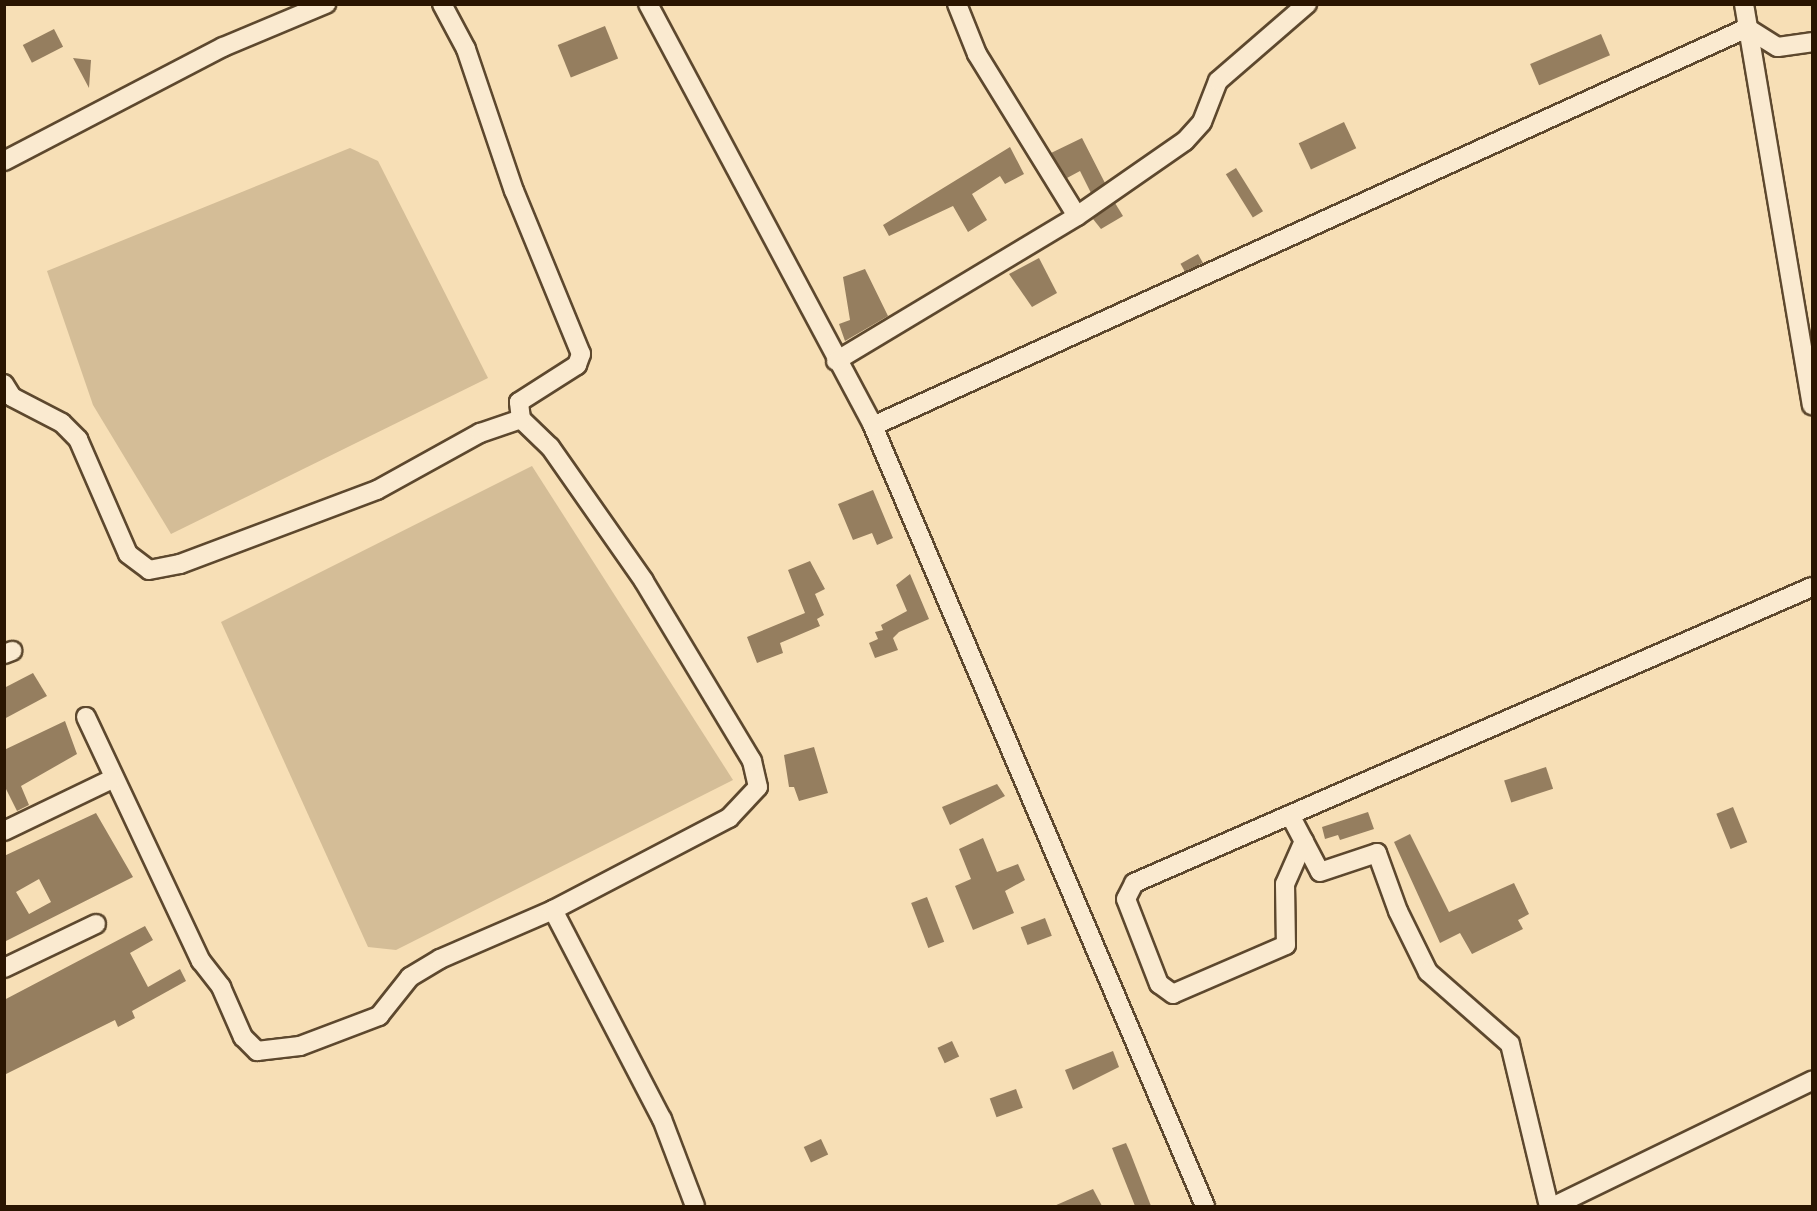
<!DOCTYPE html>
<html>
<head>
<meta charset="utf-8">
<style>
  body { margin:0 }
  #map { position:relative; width:1817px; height:1211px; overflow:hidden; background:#f7dfb6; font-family:"Old Standard TT",serif }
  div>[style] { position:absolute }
  .green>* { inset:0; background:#d4bd97 }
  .building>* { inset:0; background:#957e5f; transform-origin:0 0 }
  .roads { filter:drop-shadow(2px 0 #5d482e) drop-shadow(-2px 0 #5d482e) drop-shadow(0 2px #5d482e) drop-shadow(0 -2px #5d482e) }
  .minor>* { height:18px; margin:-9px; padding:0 9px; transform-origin:9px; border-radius:9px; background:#faead0 }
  span { translate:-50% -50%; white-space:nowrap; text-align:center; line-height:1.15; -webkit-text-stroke:4.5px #faead0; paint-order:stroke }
  .frame { position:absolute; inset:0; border:6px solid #2a1501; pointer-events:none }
</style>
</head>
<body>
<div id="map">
  <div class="green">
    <div style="clip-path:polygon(350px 148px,378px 161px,488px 378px,171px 534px,93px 405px,47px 271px)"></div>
    <div style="clip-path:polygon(532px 466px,733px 780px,396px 950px,368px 947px,221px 622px)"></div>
  </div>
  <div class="building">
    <div style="left:605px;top:26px;width:35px;height:51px;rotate:68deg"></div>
    <div style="left:54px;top:29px;width:20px;height:35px;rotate:63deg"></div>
    <div style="left:1601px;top:34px;width:23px;height:77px;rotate:67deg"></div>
    <div style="clip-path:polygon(73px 58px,91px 60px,89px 88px)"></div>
    <div style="left:1344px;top:122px;width:29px;height:50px;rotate:65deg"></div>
    <div style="clip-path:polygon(1082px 138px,1105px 183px,1091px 193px,1080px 171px,1067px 178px,1051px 153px)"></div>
    <div style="clip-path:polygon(1010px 147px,1024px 174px,1005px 184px,1000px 176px,972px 194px,987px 220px,968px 232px,953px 206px,889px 236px,883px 225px)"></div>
    <div style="left:1236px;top:168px;width:51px;height:12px;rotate:58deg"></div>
    <div style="clip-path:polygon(1115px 203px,1123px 216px,1101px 229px,1093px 219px)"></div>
    <div style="left:1198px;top:254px;width:10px;height:20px;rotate:61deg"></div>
    <div style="clip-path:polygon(1039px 258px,1057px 293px,1032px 307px,1009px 274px)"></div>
    <div style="clip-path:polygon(865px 269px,888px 316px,845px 341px,839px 324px,850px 320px,843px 277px)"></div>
    <div style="clip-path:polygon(873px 490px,893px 538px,877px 545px,872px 533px,853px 540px,838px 504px)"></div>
    <div style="clip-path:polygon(810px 561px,825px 589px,815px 594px,824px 615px,817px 619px,820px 626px,780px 643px,783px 653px,757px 663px,747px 637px,805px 613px,788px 570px)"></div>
    <div style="clip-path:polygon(910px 574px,929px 619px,899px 632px,893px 638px,898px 650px,875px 658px,869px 643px,878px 639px,875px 632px,883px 630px,881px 625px,907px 611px,896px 585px)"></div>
    <div style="clip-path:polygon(33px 673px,47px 696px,4px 719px,4px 688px)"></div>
    <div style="clip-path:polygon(65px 721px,77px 754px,21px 786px,29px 805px,17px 811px,4px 785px,4px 750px)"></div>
    <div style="clip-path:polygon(814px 747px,828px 793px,799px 801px,794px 787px,789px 787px,784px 755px)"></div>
    <div style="left:1546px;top:767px;width:23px;height:44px;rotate:72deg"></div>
    <div style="clip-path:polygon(997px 784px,1005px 796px,950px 825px,942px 807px)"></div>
    <div style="left:1733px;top:807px;width:38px;height:18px;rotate:68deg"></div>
    <div style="clip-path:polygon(1368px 812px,1374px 829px,1340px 840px,1338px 835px,1325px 839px,1322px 827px)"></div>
    <div style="clip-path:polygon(evenodd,96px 813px,133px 877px,4px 942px,4px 856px,96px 813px,39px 879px,51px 902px,29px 914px,16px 892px,39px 879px)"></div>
    <div style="clip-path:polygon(1410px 834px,1449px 912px,1514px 883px,1529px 914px,1518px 920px,1523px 929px,1472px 954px,1460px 933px,1440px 943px,1394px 842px)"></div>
    <div style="clip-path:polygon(983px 838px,997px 872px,1018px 864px,1025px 880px,1005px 891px,1014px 913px,973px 930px,955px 886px,971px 879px,959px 849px)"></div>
    <div style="left:927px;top:897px;width:48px;height:17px;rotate:69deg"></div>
    <div style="left:1045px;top:918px;width:19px;height:26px;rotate:69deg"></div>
    <div style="clip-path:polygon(145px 926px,153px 940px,130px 953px,148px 987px,180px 969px,186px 981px,132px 1011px,135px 1018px,118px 1027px,115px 1020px,4px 1075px,4px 1000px)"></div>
    <div style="left:952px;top:1041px;width:17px;height:16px;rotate:65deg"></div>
    <div style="clip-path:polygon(1113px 1051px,1119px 1067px,1073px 1090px,1065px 1070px)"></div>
    <div style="left:1016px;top:1089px;width:20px;height:28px;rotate:70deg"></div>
    <div style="left:821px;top:1139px;width:17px;height:19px;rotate:65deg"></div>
    <div style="clip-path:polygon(1126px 1143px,1130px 1152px,1151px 1206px,1135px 1206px,1121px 1171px,1112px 1148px)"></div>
    <div style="clip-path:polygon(1093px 1189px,1102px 1206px,1054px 1206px)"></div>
  </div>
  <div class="roads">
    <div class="minor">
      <div style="left:648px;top:4px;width:478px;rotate:61.9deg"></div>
      <div style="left:873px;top:426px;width:848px;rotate:66.94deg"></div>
      <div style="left:957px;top:4px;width:54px;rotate:68.2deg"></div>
      <div style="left:977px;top:54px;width:190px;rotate:58.3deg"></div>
      <div style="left:1744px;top:4px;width:407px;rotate:80.4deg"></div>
      <div style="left:4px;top:161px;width:247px;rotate:-27.5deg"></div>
      <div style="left:223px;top:47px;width:112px;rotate:-22.7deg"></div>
      <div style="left:836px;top:361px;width:281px;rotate:-31deg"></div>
      <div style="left:1077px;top:216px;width:131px;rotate:-34.8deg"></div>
      <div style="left:1185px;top:141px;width:25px;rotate:-48deg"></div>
      <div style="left:1202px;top:122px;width:44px;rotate:-68.7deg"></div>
      <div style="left:1218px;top:81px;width:118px;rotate:-40.9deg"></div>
      <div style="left:4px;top:384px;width:15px;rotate:58deg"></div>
      <div style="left:12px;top:397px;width:56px;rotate:27.5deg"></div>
      <div style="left:62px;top:423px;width:23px;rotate:45deg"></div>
      <div style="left:78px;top:439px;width:125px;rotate:66.5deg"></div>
      <div style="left:128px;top:554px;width:26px;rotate:37deg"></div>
      <div style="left:149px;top:570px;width:32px;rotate:-11deg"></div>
      <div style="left:180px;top:564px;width:210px;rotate:-20.6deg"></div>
      <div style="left:377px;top:490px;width:118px;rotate:-29deg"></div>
      <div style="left:480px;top:433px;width:43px;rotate:-18.9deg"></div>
      <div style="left:873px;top:426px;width:960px;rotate:-24.48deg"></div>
      <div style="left:1747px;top:28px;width:36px;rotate:32deg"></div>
      <div style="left:1778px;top:47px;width:34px;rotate:-8deg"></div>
      <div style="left:4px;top:654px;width:9px;rotate:-21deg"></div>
      <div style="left:86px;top:717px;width:270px;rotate:64.8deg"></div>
      <div style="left:201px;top:961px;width:33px;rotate:52deg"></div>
      <div style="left:221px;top:987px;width:55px;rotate:66.3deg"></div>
      <div style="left:243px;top:1037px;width:20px;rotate:45deg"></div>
      <div style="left:257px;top:1051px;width:43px;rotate:-6.6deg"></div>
      <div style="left:300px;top:1046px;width:85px;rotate:-20.8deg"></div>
      <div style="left:379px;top:1016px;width:50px;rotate:-51.5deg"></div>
      <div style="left:410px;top:977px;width:35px;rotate:-31deg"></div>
      <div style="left:440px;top:959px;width:123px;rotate:-23.4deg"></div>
      <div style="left:553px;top:910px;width:199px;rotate:-27.6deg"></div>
      <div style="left:729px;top:818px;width:42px;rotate:-46.9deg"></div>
      <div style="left:758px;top:787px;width:27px;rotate:-103deg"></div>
      <div style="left:752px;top:761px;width:210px;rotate:-121deg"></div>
      <div style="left:644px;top:581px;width:164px;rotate:-125deg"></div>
      <div style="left:550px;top:447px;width:40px;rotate:-136deg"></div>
      <div style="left:521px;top:419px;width:17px;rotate:-97deg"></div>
      <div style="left:519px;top:402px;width:69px;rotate:-32.5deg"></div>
      <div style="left:577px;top:365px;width:12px;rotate:-70deg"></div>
      <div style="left:581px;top:354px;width:176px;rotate:-112.3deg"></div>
      <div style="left:514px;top:191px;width:150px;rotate:-108.7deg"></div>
      <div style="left:466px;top:49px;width:51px;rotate:-118.1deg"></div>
      <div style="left:1290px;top:815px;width:64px;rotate:62.2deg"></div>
      <div style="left:1320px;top:872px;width:60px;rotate:-18.4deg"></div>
      <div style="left:1377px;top:853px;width:62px;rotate:70.1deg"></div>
      <div style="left:1398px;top:911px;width:68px;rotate:63.8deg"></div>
      <div style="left:1428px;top:972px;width:109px;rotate:41.3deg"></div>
      <div style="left:1510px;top:1044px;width:167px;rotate:76.5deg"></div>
      <div style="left:4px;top:831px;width:120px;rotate:-25.7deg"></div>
      <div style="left:1304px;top:841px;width:47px;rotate:113.8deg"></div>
      <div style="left:1285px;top:884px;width:61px;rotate:89.1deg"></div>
      <div style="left:1286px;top:945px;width:123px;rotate:156.6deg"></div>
      <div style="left:1173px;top:994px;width:17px;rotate:-144deg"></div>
      <div style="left:1159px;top:984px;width:91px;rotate:-111.2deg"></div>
      <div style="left:1126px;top:899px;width:18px;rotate:-63deg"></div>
      <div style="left:1134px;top:883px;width:740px;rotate:-23.59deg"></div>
      <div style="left:553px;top:910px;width:236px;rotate:62.5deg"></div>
      <div style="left:662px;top:1119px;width:93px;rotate:69.2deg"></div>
      <div style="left:4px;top:968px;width:102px;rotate:-25.6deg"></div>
      <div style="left:1554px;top:1206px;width:287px;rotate:-25.9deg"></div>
    </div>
  </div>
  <div class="frame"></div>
</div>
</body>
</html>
